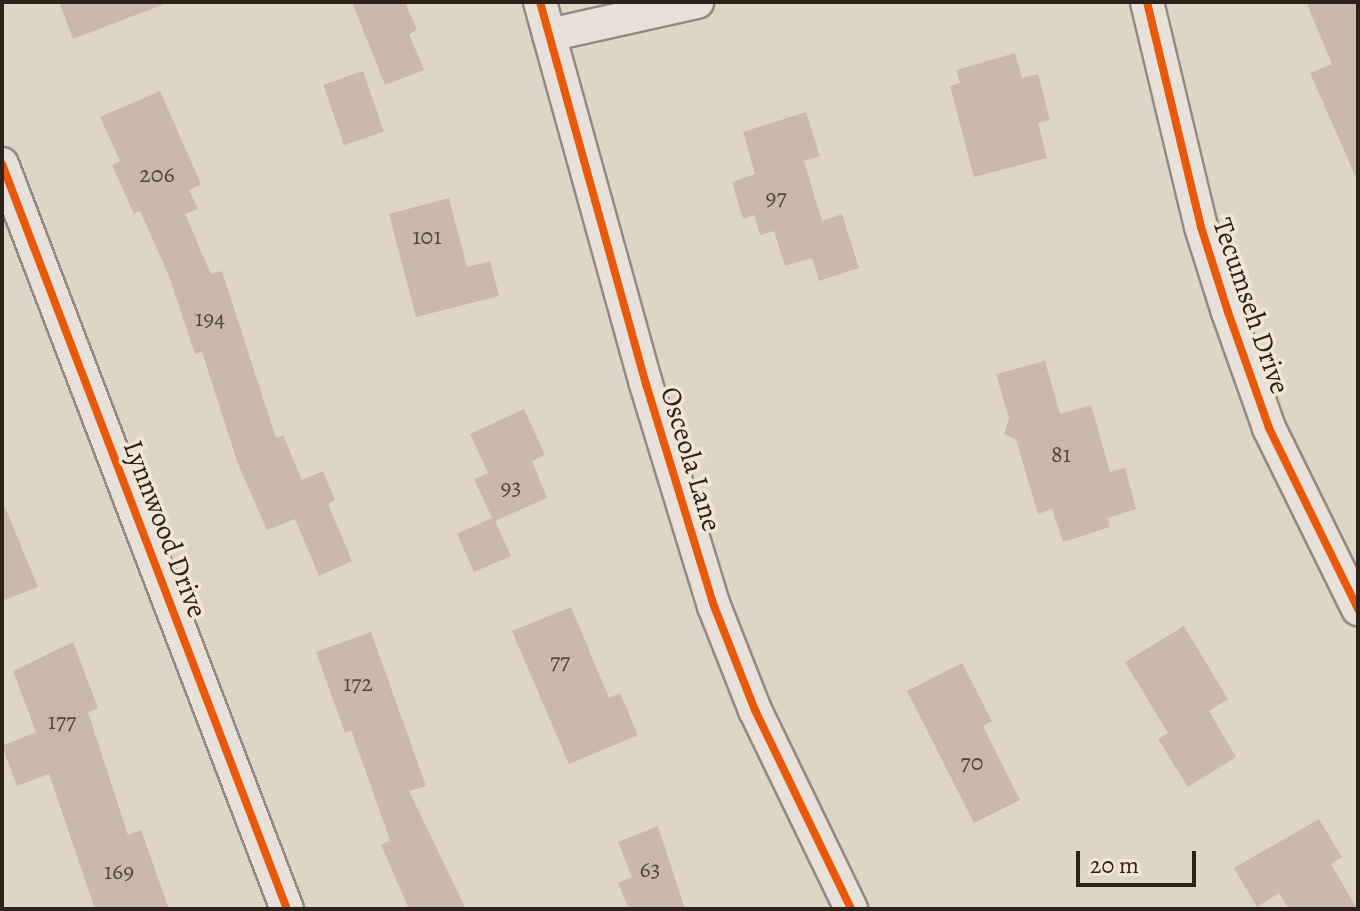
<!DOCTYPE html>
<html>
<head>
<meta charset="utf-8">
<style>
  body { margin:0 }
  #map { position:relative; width:1360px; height:911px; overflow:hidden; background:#dfd5c7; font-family:Alegreya,serif }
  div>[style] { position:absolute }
  .building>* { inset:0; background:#cab8af; transform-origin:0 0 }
  .roads { filter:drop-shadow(2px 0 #938b83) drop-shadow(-2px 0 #938b83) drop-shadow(0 2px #938b83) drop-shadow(0 -2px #938b83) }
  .street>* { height:32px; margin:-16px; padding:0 16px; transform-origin:16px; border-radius:16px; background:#e7e1da }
  .cycleway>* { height:8px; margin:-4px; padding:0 4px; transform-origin:4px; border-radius:4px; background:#e8590c }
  span { translate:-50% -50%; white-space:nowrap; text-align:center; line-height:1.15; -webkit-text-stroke:7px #f1e5d4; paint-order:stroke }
  .number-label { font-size:24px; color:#544741 }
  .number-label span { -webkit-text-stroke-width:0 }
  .street-label { font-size:28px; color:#2d211c }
  .frame { position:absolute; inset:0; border:4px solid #2d211c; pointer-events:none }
  .scale { position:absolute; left:1076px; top:851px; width:120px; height:36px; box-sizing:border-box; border:4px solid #2d211c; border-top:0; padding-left:10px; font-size:24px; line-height:28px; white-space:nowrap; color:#2d211c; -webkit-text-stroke:6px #f1e5d4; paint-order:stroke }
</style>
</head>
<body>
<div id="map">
  <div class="building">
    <div style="clip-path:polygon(59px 2px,162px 2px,162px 5px,73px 39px)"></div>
    <div style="clip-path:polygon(352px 2px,405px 2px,417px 30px,409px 34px,424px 70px,385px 85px)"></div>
    <div style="clip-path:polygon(1306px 2px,1358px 2px,1358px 182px,1310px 73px,1332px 64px)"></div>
    <div style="clip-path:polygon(1015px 53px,1022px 78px,1038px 74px,1050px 120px,1038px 123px,1047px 158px,974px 177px,950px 86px,960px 83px,956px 70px)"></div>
    <div style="left:363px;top:71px;width:64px;height:42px;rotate:71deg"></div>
    <div style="clip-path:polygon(160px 91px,201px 184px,189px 190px,198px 209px,185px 214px,211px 274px,222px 271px,276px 438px,283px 435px,302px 480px,323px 471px,335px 500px,328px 504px,352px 561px,319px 576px,295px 519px,267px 530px,238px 464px,202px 352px,195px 354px,169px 276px,140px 211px,134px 214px,112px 165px,120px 161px,100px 117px)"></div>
    <div style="clip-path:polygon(806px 112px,820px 156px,804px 161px,822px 221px,842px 214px,859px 268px,819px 281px,812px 258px,785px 266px,774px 231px,760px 235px,754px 215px,743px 219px,732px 182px,755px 174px,743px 132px)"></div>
    <div style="clip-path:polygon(449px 198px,467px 267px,490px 261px,499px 296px,416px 317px,389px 214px)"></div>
    <div style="clip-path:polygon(1045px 361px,1060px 414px,1091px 405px,1110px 472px,1125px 468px,1136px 509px,1108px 518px,1110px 527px,1063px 542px,1052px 509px,1038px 514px,1016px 440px,1004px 434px,1009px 418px,996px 374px)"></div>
    <div style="clip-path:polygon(524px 409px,545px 455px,532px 461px,547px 498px,495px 521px,511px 556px,474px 572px,457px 534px,492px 518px,474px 479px,488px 473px,470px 434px)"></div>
    <div style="clip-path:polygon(2px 500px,38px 587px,2px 601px)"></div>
    <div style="clip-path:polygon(571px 607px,609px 698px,620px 693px,638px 735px,569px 764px,512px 631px)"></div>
    <div style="clip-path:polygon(1184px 626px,1228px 699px,1209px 711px,1236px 757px,1188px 787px,1158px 739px,1168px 733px,1125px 662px)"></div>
    <div style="clip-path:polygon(371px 632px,426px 786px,409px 791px,466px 909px,409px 909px,381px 845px,390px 840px,351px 730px,345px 733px,316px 652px)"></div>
    <div style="clip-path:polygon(73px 642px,98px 708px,88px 712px,128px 835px,141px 830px,169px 909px,95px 909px,49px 774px,17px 786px,2px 746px,36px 732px,13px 671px)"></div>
    <div style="clip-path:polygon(962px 663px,992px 721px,983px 726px,1020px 800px,974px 823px,907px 691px)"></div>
    <div style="clip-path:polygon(1319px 819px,1342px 857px,1331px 864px,1357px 909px,1289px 909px,1279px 893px,1257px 907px,1234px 868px)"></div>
    <div style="clip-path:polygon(658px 826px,685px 909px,629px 909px,618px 883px,632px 877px,618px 842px)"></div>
  </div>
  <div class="roads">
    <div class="street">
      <div style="left:540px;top:2px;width:396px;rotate:74.5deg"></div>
      <div style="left:646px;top:384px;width:232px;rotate:73deg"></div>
      <div style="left:714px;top:606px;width:112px;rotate:68.5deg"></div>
      <div style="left:755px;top:710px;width:221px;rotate:64.2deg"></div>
      <div style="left:1147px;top:2px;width:231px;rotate:76.5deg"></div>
      <div style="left:1201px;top:227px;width:89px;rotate:72.4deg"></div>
      <div style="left:1228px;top:312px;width:123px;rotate:70.5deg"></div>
      <div style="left:1269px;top:428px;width:202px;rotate:63.8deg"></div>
      <div style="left:549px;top:35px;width:152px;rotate:-12.6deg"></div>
      <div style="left:2px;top:164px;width:798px;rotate:69.07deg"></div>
    </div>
  </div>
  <div class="cycleway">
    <div style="left:540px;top:2px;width:396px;rotate:74.5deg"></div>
    <div style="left:646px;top:384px;width:232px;rotate:73deg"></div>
    <div style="left:714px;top:606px;width:112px;rotate:68.5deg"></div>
    <div style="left:755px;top:710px;width:221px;rotate:64.2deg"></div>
    <div style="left:1147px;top:2px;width:231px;rotate:76.5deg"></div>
    <div style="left:1201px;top:227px;width:89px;rotate:72.4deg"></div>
    <div style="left:1228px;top:312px;width:123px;rotate:70.5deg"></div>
    <div style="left:1269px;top:428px;width:202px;rotate:63.8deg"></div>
    <div style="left:2px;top:164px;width:798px;rotate:69.07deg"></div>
  </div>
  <div class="number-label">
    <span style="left:157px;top:175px">206</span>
    <span style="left:776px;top:198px">97</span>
    <span style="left:427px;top:237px">101</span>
    <span style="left:210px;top:319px">194</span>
    <span style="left:1061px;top:455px">81</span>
    <span style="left:511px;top:488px">93</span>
    <span style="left:560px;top:662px">77</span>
    <span style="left:358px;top:684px">172</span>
    <span style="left:62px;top:722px">177</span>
    <span style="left:972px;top:763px">70</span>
    <span style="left:650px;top:870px">63</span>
    <span style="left:119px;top:872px">169</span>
  </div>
  <div class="street-label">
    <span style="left:1251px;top:306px;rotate:71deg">Tecumseh Drive</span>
    <span style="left:691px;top:459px;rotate:73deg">Osceola Lane</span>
    <span style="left:165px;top:529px;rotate:69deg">Lynnwood Drive</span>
  </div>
  <div class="frame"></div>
  <div class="scale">20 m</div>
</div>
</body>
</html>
